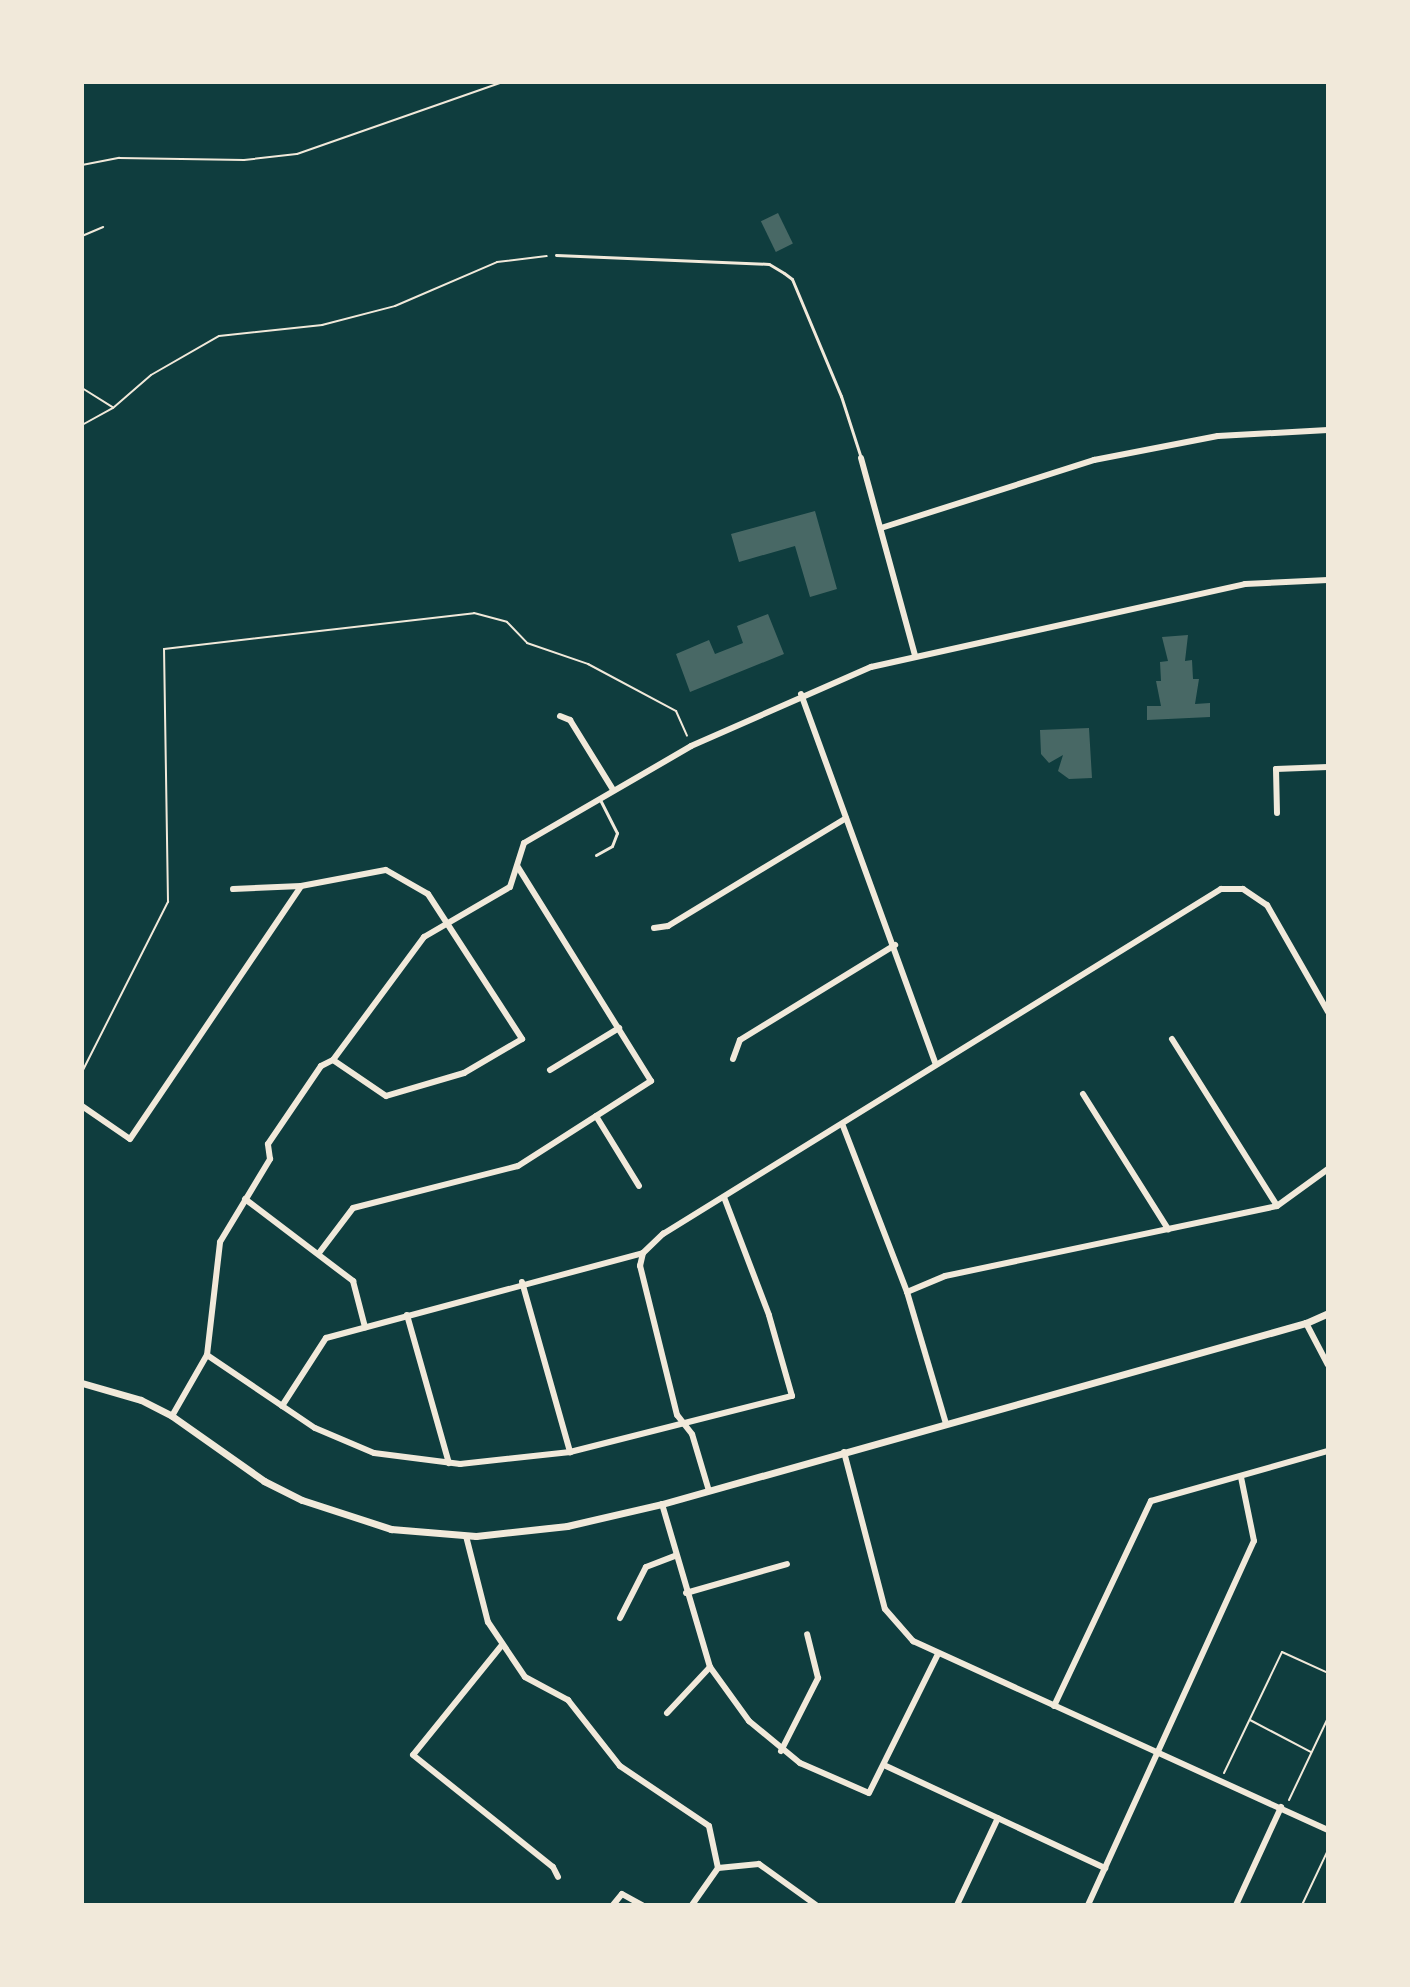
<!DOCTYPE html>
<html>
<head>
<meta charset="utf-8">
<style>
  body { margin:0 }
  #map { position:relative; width:1410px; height:1987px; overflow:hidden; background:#0f3d3e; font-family:Mulish,sans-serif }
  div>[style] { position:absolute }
  .building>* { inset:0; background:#486865; transform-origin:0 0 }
  .path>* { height:2px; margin:-1px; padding:0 1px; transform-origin:1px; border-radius:1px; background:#f1e9da }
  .service>* { height:3px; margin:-1.5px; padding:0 1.5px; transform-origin:1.5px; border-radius:1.5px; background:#f1e9da }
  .minor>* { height:6px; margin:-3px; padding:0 3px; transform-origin:3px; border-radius:3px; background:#f1e9da }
  .tertiary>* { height:7px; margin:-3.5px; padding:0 3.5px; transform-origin:3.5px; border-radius:3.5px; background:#f1e9da }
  span { translate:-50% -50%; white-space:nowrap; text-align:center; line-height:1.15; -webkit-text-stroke:8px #f1e9da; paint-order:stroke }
  .frame { position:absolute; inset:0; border:84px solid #f1e9da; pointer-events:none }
</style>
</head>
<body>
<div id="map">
  <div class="building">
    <div style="left:778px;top:213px;width:34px;height:19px;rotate:64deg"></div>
    <div style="clip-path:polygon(815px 511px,837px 589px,810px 597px,795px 546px,739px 562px,731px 534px)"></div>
    <div style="clip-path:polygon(768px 614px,784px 654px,690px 692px,676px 654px,709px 640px,715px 654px,743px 643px,737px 626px)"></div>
    <div style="clip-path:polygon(1188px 635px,1185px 661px,1192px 660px,1193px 679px,1199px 679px,1195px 704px,1210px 703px,1210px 717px,1147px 720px,1147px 706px,1161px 706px,1156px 681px,1161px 681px,1160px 662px,1168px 661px,1162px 637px)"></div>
    <div style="clip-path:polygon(1089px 728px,1092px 778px,1069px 779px,1058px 771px,1063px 755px,1049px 763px,1041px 754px,1040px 730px)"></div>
  </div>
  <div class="path">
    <div style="left:82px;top:165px;width:38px;rotate:-11deg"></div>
    <div style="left:119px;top:158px;width:125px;rotate:0.9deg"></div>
    <div style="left:244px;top:160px;width:53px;rotate:-6.5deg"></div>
    <div style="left:297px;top:154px;width:218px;rotate:-19.3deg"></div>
    <div style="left:82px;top:236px;width:23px;rotate:-23deg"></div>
    <div style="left:82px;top:388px;width:36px;rotate:32deg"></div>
    <div style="left:82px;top:425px;width:35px;rotate:-29deg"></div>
    <div style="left:113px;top:408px;width:50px;rotate:-41deg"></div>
    <div style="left:151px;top:375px;width:78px;rotate:-29.8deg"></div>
    <div style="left:219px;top:336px;width:104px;rotate:-6.1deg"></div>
    <div style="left:322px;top:325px;width:75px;rotate:-14.6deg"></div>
    <div style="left:395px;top:306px;width:111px;rotate:-23.3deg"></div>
    <div style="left:497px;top:262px;width:50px;rotate:-6.8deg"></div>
    <div style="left:82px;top:1072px;width:191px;rotate:-63.2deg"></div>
    <div style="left:168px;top:902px;width:253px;rotate:-90.9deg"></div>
    <div style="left:164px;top:649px;width:312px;rotate:-6.6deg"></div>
    <div style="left:474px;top:613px;width:34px;rotate:15deg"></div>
    <div style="left:507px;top:622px;width:29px;rotate:46deg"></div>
    <div style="left:527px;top:643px;width:65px;rotate:19deg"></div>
    <div style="left:588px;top:664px;width:100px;rotate:28.1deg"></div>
    <div style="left:676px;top:711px;width:27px;rotate:66deg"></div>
    <div style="left:1250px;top:1720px;width:69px;rotate:27.7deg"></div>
    <div style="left:1224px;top:1773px;width:134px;rotate:-64.4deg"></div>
    <div style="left:1282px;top:1652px;width:51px;rotate:24.5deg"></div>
    <div style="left:1289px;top:1800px;width:91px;rotate:-64.6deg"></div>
    <div style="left:1302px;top:1905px;width:61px;rotate:-64.7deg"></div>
  </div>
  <div class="service">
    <div style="left:556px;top:255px;width:213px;rotate:2.4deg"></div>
    <div style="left:769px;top:264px;width:17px;rotate:31deg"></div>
    <div style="left:784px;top:273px;width:10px;rotate:37deg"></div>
    <div style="left:792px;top:279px;width:127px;rotate:67.3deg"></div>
    <div style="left:841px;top:396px;width:65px;rotate:72.1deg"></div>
    <div style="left:596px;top:855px;width:18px;rotate:-29deg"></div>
    <div style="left:612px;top:846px;width:14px;rotate:-69deg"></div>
    <div style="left:617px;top:833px;width:37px;rotate:-117deg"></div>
  </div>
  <div class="minor">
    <div style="left:861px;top:458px;width:204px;rotate:74.7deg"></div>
    <div style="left:881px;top:528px;width:224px;rotate:-17.7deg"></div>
    <div style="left:1094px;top:460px;width:126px;rotate:-11deg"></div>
    <div style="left:1218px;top:436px;width:110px;rotate:-3.1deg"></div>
    <div style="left:801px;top:694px;width:392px;rotate:70deg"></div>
    <div style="left:560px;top:716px;width:11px;rotate:22deg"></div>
    <div style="left:570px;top:720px;width:80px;rotate:58.3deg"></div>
    <div style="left:1277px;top:813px;width:44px;rotate:-91.3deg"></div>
    <div style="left:1276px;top:769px;width:52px;rotate:-2.2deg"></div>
    <div style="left:233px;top:889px;width:68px;rotate:-2.5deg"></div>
    <div style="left:654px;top:928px;width:14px;rotate:-8deg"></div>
    <div style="left:668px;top:926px;width:208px;rotate:-31.2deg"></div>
    <div style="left:1172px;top:1039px;width:197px;rotate:57.8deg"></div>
    <div style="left:733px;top:1059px;width:20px;rotate:-70deg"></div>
    <div style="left:740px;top:1040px;width:182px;rotate:-31.5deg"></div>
    <div style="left:550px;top:1070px;width:81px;rotate:-31.3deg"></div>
    <div style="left:1083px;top:1094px;width:160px;rotate:57.8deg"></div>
    <div style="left:82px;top:1106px;width:58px;rotate:34.5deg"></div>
    <div style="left:130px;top:1139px;width:305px;rotate:-55.9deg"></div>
    <div style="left:301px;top:886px;width:86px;rotate:-10.7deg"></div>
    <div style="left:386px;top:870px;width:48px;rotate:29.7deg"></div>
    <div style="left:428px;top:894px;width:173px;rotate:57deg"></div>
    <div style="left:522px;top:1039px;width:67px;rotate:149.6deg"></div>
    <div style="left:464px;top:1073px;width:81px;rotate:163.6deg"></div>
    <div style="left:386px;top:1096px;width:64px;rotate:-145.8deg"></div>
    <div style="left:596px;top:1116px;width:82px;rotate:58.4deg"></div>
    <div style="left:843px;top:1126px;width:178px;rotate:68.9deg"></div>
    <div style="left:907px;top:1292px;width:138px;rotate:73.5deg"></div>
    <div style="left:245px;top:1199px;width:136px;rotate:37.2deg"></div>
    <div style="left:353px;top:1281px;width:48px;rotate:75.4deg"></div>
    <div style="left:319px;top:1253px;width:56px;rotate:-52.9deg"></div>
    <div style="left:353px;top:1208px;width:170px;rotate:-14.3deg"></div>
    <div style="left:518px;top:1166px;width:158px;rotate:-32.6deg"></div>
    <div style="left:651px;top:1081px;width:253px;rotate:-121.9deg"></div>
    <div style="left:522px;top:1282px;width:177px;rotate:74.2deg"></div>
    <div style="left:907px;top:1292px;width:41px;rotate:-22.8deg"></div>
    <div style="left:945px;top:1276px;width:339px;rotate:-11.9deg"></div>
    <div style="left:1277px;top:1206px;width:63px;rotate:-36deg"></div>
    <div style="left:407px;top:1315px;width:154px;rotate:74.2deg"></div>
    <div style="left:1306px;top:1323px;width:47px;rotate:62.4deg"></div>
    <div style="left:207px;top:1355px;width:130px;rotate:34.1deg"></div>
    <div style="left:315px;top:1428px;width:64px;rotate:23deg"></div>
    <div style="left:374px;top:1453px;width:87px;rotate:7.3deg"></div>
    <div style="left:460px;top:1464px;width:111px;rotate:-6.2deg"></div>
    <div style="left:570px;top:1452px;width:229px;rotate:-14.2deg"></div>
    <div style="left:792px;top:1396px;width:84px;rotate:-105.9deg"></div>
    <div style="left:769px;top:1315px;width:126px;rotate:-110.9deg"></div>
    <div style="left:282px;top:1406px;width:81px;rotate:-57.1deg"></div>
    <div style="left:326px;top:1338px;width:328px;rotate:-15deg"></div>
    <div style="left:172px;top:1416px;width:70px;rotate:-60.2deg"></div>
    <div style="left:207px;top:1355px;width:114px;rotate:-83.4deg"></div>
    <div style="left:220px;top:1242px;width:97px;rotate:-58.9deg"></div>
    <div style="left:270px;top:1159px;width:15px;rotate:-98deg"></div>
    <div style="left:268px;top:1144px;width:94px;rotate:-55.8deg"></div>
    <div style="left:321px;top:1066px;width:13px;rotate:-27deg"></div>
    <div style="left:333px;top:1060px;width:153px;rotate:-53.5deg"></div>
    <div style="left:424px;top:937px;width:99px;rotate:-30.2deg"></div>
    <div style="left:510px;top:887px;width:46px;rotate:-72.3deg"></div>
    <div style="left:524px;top:843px;width:193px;rotate:-30.1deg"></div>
    <div style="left:691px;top:746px;width:197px;rotate:-23.7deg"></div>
    <div style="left:871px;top:667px;width:383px;rotate:-12.5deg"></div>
    <div style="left:1245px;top:584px;width:83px;rotate:-2.8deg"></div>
    <div style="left:844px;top:1452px;width:162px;rotate:75.4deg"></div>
    <div style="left:885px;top:1609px;width:43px;rotate:48.8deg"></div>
    <div style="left:913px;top:1641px;width:456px;rotate:24.5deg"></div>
    <div style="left:709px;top:1491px;width:59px;rotate:-106.6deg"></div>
    <div style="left:692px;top:1434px;width:24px;rotate:-128deg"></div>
    <div style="left:677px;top:1415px;width:154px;rotate:-103.9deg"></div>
    <div style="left:640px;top:1266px;width:13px;rotate:-77deg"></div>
    <div style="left:643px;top:1253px;width:28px;rotate:-44deg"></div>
    <div style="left:663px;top:1234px;width:656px;rotate:-31.73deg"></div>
    <div style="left:1221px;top:889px;width:22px"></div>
    <div style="left:1243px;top:889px;width:29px;rotate:34deg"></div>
    <div style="left:1267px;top:905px;width:123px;rotate:60.3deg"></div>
    <div style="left:662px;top:1504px;width:170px;rotate:73.6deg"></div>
    <div style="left:710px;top:1667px;width:67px;rotate:54.2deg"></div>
    <div style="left:749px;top:1721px;width:66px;rotate:39.5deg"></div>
    <div style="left:800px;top:1763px;width:75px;rotate:23.5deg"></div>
    <div style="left:869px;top:1793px;width:155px;rotate:-63.6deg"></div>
    <div style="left:466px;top:1536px;width:89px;rotate:75.7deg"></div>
    <div style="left:488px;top:1622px;width:66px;rotate:56.1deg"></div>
    <div style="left:525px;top:1677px;width:49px;rotate:28.1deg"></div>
    <div style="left:568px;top:1700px;width:84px;rotate:51.8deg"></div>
    <div style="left:620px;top:1766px;width:107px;rotate:34deg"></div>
    <div style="left:709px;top:1826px;width:43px;rotate:77.9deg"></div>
    <div style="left:718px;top:1868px;width:45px;rotate:125.1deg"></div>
    <div style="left:686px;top:1593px;width:105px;rotate:-16deg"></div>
    <div style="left:620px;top:1618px;width:57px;rotate:-63deg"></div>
    <div style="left:646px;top:1567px;width:31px;rotate:-21deg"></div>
    <div style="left:502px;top:1645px;width:141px;rotate:129deg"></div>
    <div style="left:413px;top:1755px;width:179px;rotate:38.7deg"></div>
    <div style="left:553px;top:1867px;width:11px;rotate:63deg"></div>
    <div style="left:1054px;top:1706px;width:227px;rotate:-64.7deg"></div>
    <div style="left:1151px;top:1501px;width:184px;rotate:-15.8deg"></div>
    <div style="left:667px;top:1713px;width:63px;rotate:-46.9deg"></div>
    <div style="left:781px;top:1751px;width:82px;rotate:-63.1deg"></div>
    <div style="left:818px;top:1678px;width:45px;rotate:-104deg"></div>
    <div style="left:886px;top:1766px;width:242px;rotate:25deg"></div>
    <div style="left:718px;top:1868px;width:41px;rotate:-5.6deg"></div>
    <div style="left:759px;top:1864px;width:70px;rotate:35.7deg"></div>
    <div style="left:613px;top:1905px;width:14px;rotate:-51deg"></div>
    <div style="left:622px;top:1894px;width:23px;rotate:29deg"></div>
    <div style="left:957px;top:1905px;width:96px;rotate:-64.8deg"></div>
    <div style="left:1088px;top:1905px;width:400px;rotate:-65.5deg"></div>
    <div style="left:1254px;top:1541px;width:65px;rotate:-101.5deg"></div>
    <div style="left:1236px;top:1905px;width:108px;rotate:-65.3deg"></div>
  </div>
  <div class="tertiary">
    <div style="left:82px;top:1383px;width:61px;rotate:16.1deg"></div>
    <div style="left:141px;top:1400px;width:35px;rotate:27deg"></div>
    <div style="left:172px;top:1416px;width:113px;rotate:35.2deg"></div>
    <div style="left:264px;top:1481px;width:42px;rotate:26.6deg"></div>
    <div style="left:302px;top:1500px;width:94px;rotate:18deg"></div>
    <div style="left:391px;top:1529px;width:85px;rotate:4.7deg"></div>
    <div style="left:476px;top:1536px;width:92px;rotate:-6.3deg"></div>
    <div style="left:567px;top:1526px;width:98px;rotate:-13deg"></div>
    <div style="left:662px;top:1504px;width:669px;rotate:-15.7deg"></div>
    <div style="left:1306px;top:1323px;width:24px;rotate:-24deg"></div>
  </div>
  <div class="frame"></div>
</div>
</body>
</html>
